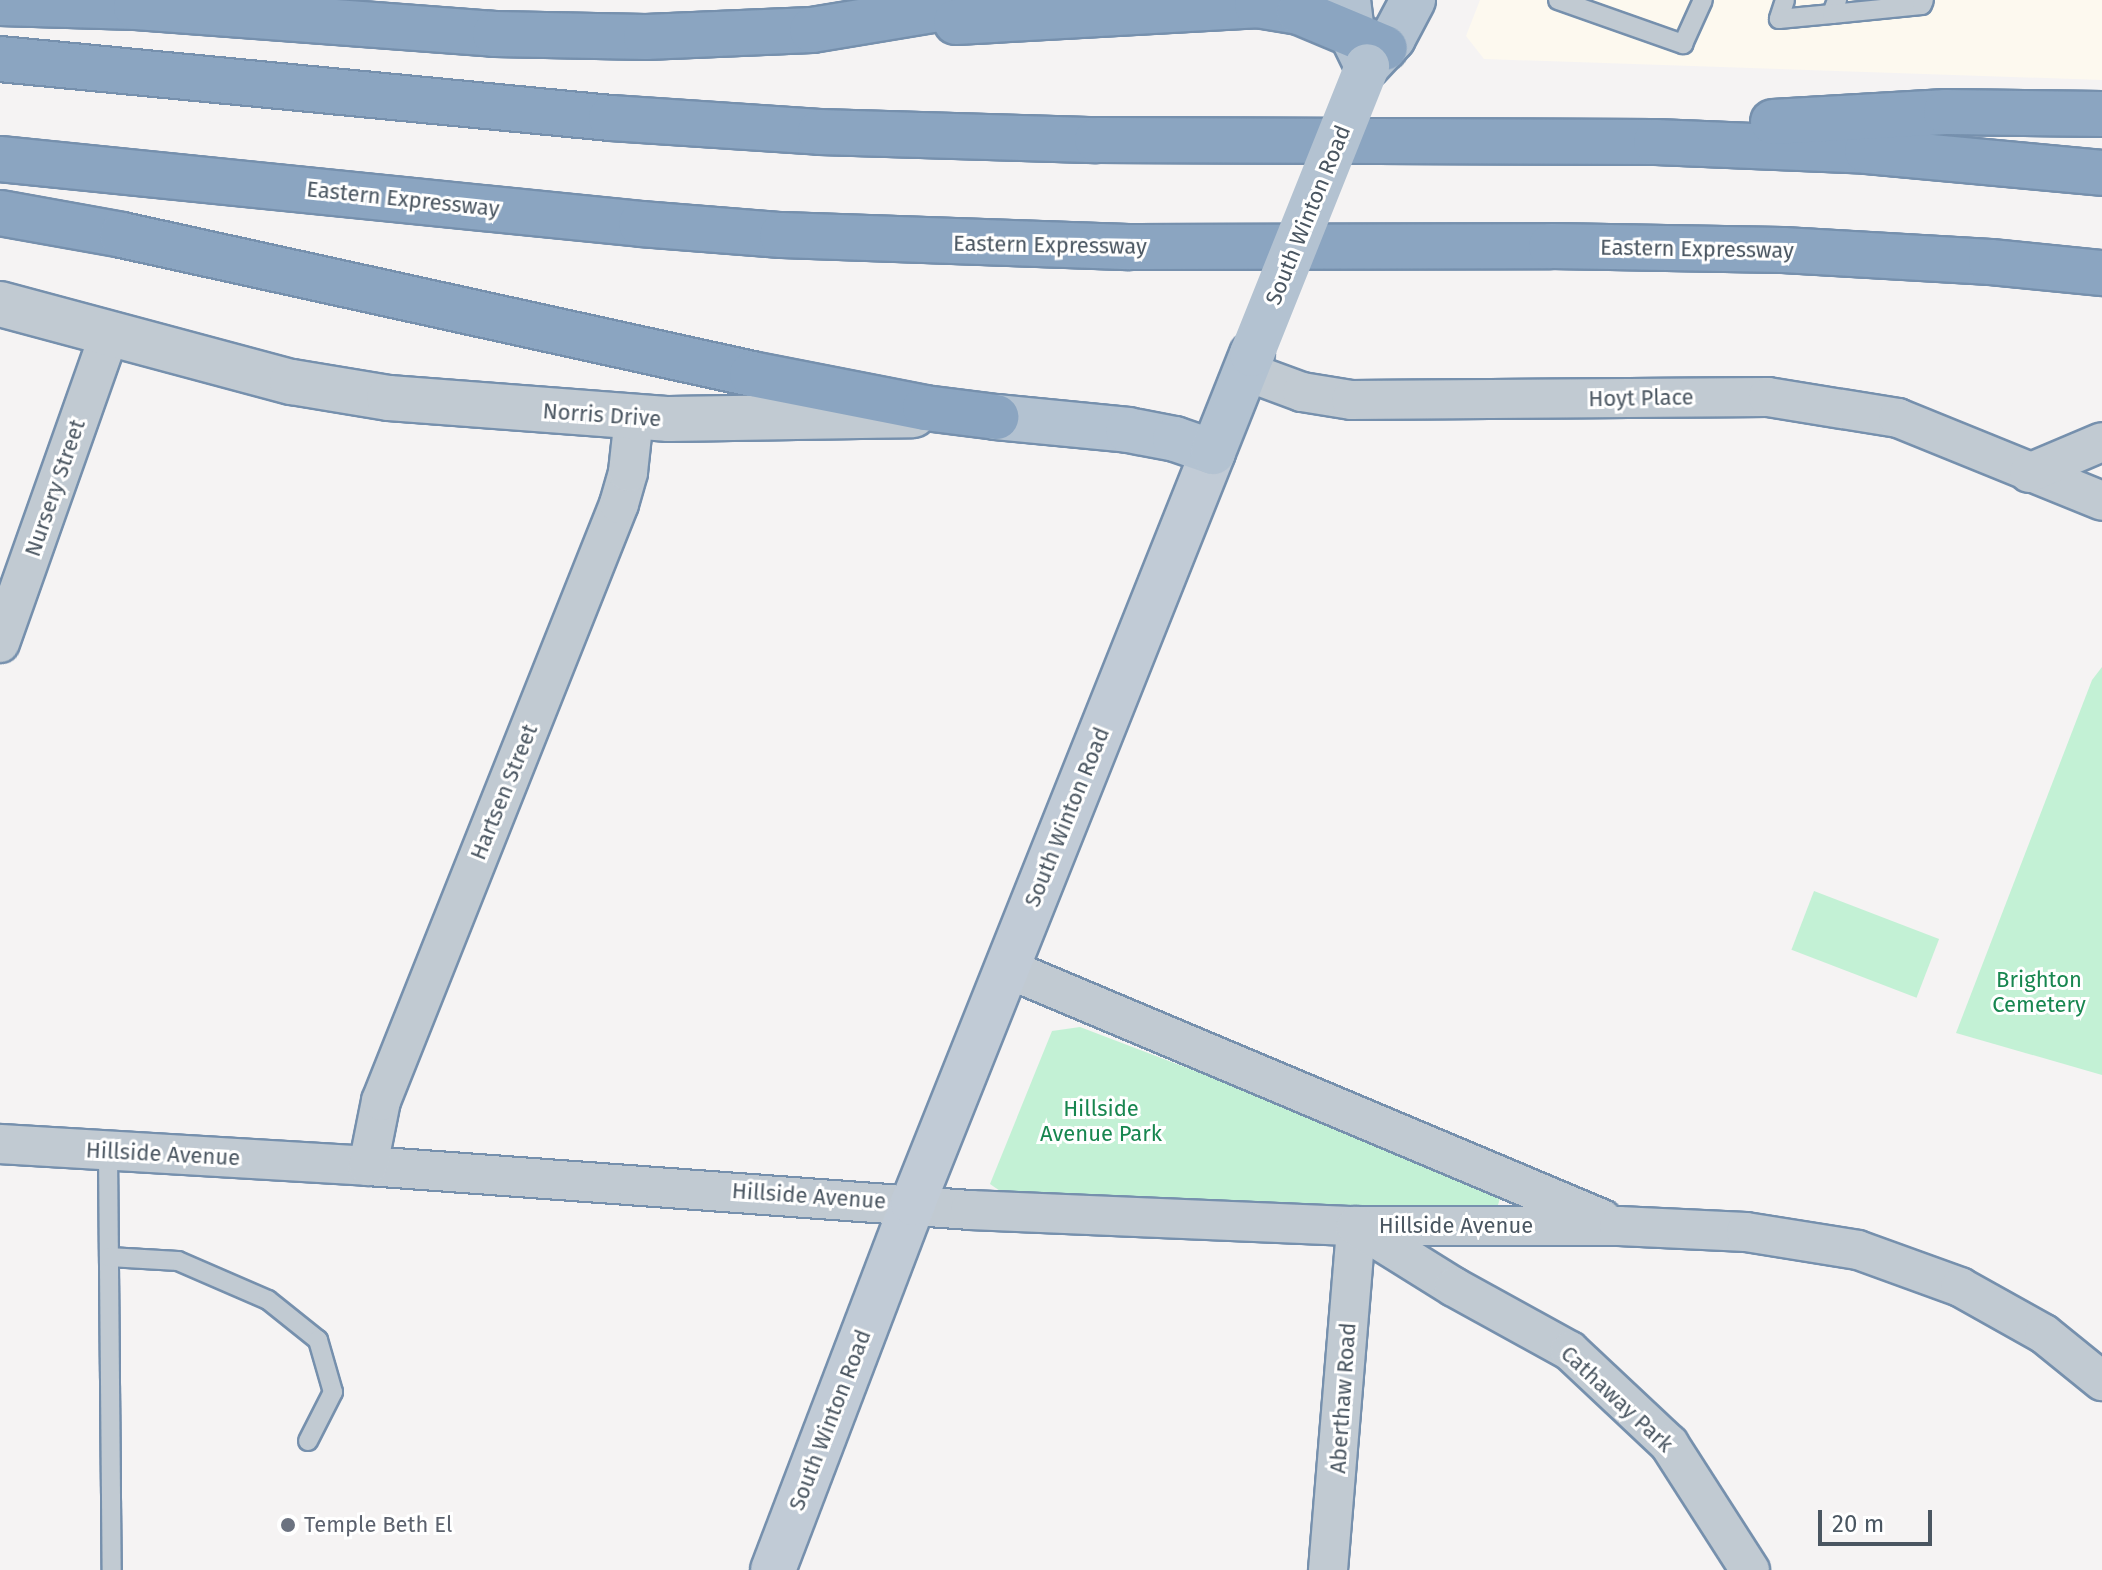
<!DOCTYPE html>
<html>
<head>
<meta charset="utf-8">
<style>
  body { margin:0 }
  #map { position:relative; width:2102px; height:1570px; overflow:hidden; background:#f5f3f3; font-family:"Fira Sans",sans-serif }
  div>[style] { position:absolute }
  .commercial>* { inset:0; background:#fdf9ef }
  .green>* { inset:0; background:#c3f1d5; transform-origin:0 0 }
  .roads { filter:drop-shadow(2px 0 #7690ad) drop-shadow(-2px 0 #7690ad) drop-shadow(0 2px #7690ad) drop-shadow(0 -2px #7690ad) }
  .service>* { height:18px; margin:-9px; padding:0 9px; transform-origin:9px; border-radius:9px; background:#c1cad2 }
  .minor>* { height:38px; margin:-19px; padding:0 19px; transform-origin:19px; border-radius:19px; background:#c1cad2 }
  .tertiary>* { height:44px; margin:-22px; padding:0 22px; transform-origin:22px; border-radius:22px; background:#c1cad2 }
  .secondary>* { height:44px; margin:-22px; padding:0 22px; transform-origin:22px; border-radius:22px; background:#c1cbd6 }
  .primary>* { height:44px; margin:-22px; padding:0 22px; transform-origin:22px; border-radius:22px; background:#b3c2d1 }
  .motorway>* { height:44px; margin:-22px; padding:0 22px; transform-origin:22px; border-radius:22px; background:#8ba5c1 }
  .primary-bridge>* { height:44px; margin:-22px; padding:0 22px; transform-origin:22px; border-radius:22px; background:#b3c2d1 }
  .dots>* { width:22px; height:22px; translate:-50% -50%; box-sizing:border-box; border:4px solid #fff; border-radius:50% }
  span { translate:-50% -50%; white-space:nowrap; text-align:center; line-height:1.15; -webkit-text-stroke:6px #fff; paint-order:stroke }
  .street-label { font-size:22px; color:#4a5661 }
  .park-label { font-size:22px; color:#17864f }
  .worship-label { font-size:22px; color:#5b616d }
  .left { translate:0 -50%; text-align:left }
  .scale { position:absolute; left:1818px; top:1510px; width:114px; height:36px; box-sizing:border-box; border:4px solid #4a5661; border-top:0; padding-left:10px; font-size:24px; line-height:28px; white-space:nowrap; color:#4a5661; -webkit-text-stroke:6px #fff; paint-order:stroke }
</style>
</head>
<body>
<div id="map">
  <div class="commercial">
    <div style="clip-path:polygon(1480px 0,2102px 0,2102px 80px,1484px 59px,1466px 36px)"></div>
  </div>
  <div class="green">
    <div style="clip-path:polygon(2102px 667px,2102px 1075px,1956px 1033px,2092px 680px)"></div>
    <div style="left:1814px;top:891px;width:134px;height:63px;rotate:21deg"></div>
    <div style="clip-path:polygon(1080px 1027px,1237px 1087px,1501px 1195px,1497px 1208px,1260px 1211px,1003px 1193px,990px 1184px,1052px 1031px)"></div>
  </div>
  <div class="roads">
    <div class="service">
      <div style="left:1558px;top:0;width:133px;rotate:19.4deg"></div>
      <div style="left:1683px;top:44px;width:48px;rotate:-65.6deg"></div>
      <div style="left:1785px;top:0;width:20px;rotate:108deg"></div>
      <div style="left:1779px;top:19px;width:53px;rotate:-5.4deg"></div>
      <div style="left:1837px;top:0;width:15px;rotate:110deg"></div>
      <div style="left:1832px;top:14px;width:90px;rotate:-5.7deg"></div>
      <div style="left:1922px;top:5px;width:5px;rotate:-68deg"></div>
      <div style="left:108px;top:1152px;width:418px;rotate:89.5deg"></div>
      <div style="left:109px;top:1257px;width:69px;rotate:3.3deg"></div>
      <div style="left:178px;top:1261px;width:98px;rotate:23.4deg"></div>
      <div style="left:268px;top:1300px;width:64px;rotate:38.7deg"></div>
      <div style="left:318px;top:1340px;width:54px;rotate:73.9deg"></div>
      <div style="left:333px;top:1392px;width:55px;rotate:117deg"></div>
    </div>
    <div class="minor">
      <div style="left:1245px;top:371px;width:61px;rotate:20.2deg"></div>
      <div style="left:1302px;top:392px;width:50px;rotate:9.3deg"></div>
      <div style="left:1351px;top:400px;width:417px;rotate:-0.4deg"></div>
      <div style="left:1768px;top:397px;width:132px;rotate:9.2deg"></div>
      <div style="left:1898px;top:418px;width:220px;rotate:22.1deg"></div>
      <div style="left:2029px;top:473px;width:79px;rotate:-23deg"></div>
      <div style="left:0;top:643px;width:330px;rotate:-70.5deg"></div>
      <div style="left:1006px;top:968px;width:647px;rotate:22.84deg"></div>
      <div style="left:0;top:1144px;width:369px;rotate:3.4deg"></div>
      <div style="left:368px;top:1166px;width:604px;rotate:4.18deg"></div>
      <div style="left:970px;top:1210px;width:386px;rotate:2.4deg"></div>
      <div style="left:1356px;top:1226px;width:263px"></div>
      <div style="left:1619px;top:1226px;width:127px;rotate:2.7deg"></div>
      <div style="left:1746px;top:1232px;width:113px;rotate:9.1deg"></div>
      <div style="left:1858px;top:1250px;width:109px;rotate:19.9deg"></div>
      <div style="left:1960px;top:1287px;width:96px;rotate:29.2deg"></div>
      <div style="left:2044px;top:1334px;width:75px;rotate:39deg"></div>
      <div style="left:368px;top:1166px;width:66px;rotate:-78.7deg"></div>
      <div style="left:381px;top:1101px;width:643px;rotate:-68.26deg"></div>
      <div style="left:619px;top:504px;width:33px;rotate:-74deg"></div>
      <div style="left:628px;top:472px;width:55px;rotate:-83.8deg"></div>
      <div style="left:1328px;top:1570px;width:345px;rotate:-85.3deg"></div>
      <div style="left:1356px;top:1226px;width:115px;rotate:31.9deg"></div>
      <div style="left:1454px;top:1287px;width:132px;rotate:28.9deg"></div>
      <div style="left:1570px;top:1351px;width:136px;rotate:43.2deg"></div>
      <div style="left:1669px;top:1444px;width:150px;rotate:57.3deg"></div>
    </div>
    <div class="tertiary">
      <div style="left:0;top:304px;width:302px;rotate:15deg"></div>
      <div style="left:292px;top:382px;width:98px;rotate:9.4deg"></div>
      <div style="left:389px;top:398px;width:281px;rotate:4.3deg"></div>
      <div style="left:669px;top:419px;width:244px;rotate:-0.9deg"></div>
    </div>
    <div class="secondary">
      <div style="left:773px;top:1570px;width:393px;rotate:-69.1deg"></div>
      <div style="left:913px;top:1203px;width:809px;rotate:-68.22deg"></div>
    </div>
    <div class="primary">
      <div style="left:1348px;top:0;width:35px;rotate:83deg"></div>
      <div style="left:1352px;top:35px;width:34px;rotate:64deg"></div>
      <div style="left:1367px;top:66px;width:38px;rotate:-47deg"></div>
      <div style="left:1393px;top:38px;width:43px;rotate:-62.2deg"></div>
      <div style="left:996px;top:417px;width:133px;rotate:5.6deg"></div>
      <div style="left:1128px;top:430px;width:48px;rotate:10.8deg"></div>
      <div style="left:1175px;top:439px;width:40px;rotate:18.9deg"></div>
      <div style="left:1213px;top:452px;width:105px;rotate:-68.3deg"></div>
    </div>
    <div class="motorway">
      <div style="left:0;top:3px;width:136px;rotate:1.7deg"></div>
      <div style="left:136px;top:7px;width:360px;rotate:4.3deg"></div>
      <div style="left:495px;top:34px;width:151px;rotate:1.1deg"></div>
      <div style="left:646px;top:37px;width:166px;rotate:-2.4deg"></div>
      <div style="left:812px;top:30px;width:183px;rotate:-9.4deg"></div>
      <div style="left:956px;top:22px;width:301px;rotate:-3.2deg"></div>
      <div style="left:1257px;top:5px;width:43px;rotate:9.5deg"></div>
      <div style="left:1299px;top:12px;width:93px;rotate:22.7deg"></div>
      <div style="left:0;top:59px;width:614px;rotate:5.52deg"></div>
      <div style="left:611px;top:118px;width:209px;rotate:3.8deg"></div>
      <div style="left:820px;top:132px;width:277px;rotate:1.7deg"></div>
      <div style="left:1097px;top:140px;width:559px;rotate:0.2deg"></div>
      <div style="left:1656px;top:142px;width:211px;rotate:2.4deg"></div>
      <div style="left:1867px;top:151px;width:236px;rotate:5.3deg"></div>
      <div style="left:1773px;top:122px;width:173px;rotate:-3.3deg"></div>
      <div style="left:1946px;top:112px;width:156px;rotate:0.7deg"></div>
      <div style="left:0;top:159px;width:644px;rotate:5.79deg"></div>
      <div style="left:641px;top:224px;width:141px;rotate:4.5deg"></div>
      <div style="left:782px;top:235px;width:348px;rotate:2deg"></div>
      <div style="left:1130px;top:247px;width:421px;rotate:-0.1deg"></div>
      <div style="left:1551px;top:246px;width:232px;rotate:1deg"></div>
      <div style="left:1783px;top:250px;width:208px;rotate:3.3deg"></div>
      <div style="left:1991px;top:262px;width:112px;rotate:5.7deg"></div>
      <div style="left:0;top:213px;width:124px;rotate:10.2deg"></div>
      <div style="left:122px;top:235px;width:645px;rotate:12.44deg"></div>
      <div style="left:752px;top:374px;width:176px;rotate:11.1deg"></div>
      <div style="left:925px;top:408px;width:72px;rotate:7.2deg"></div>
    </div>
  </div>
  <div class="primary-bridge">
    <div style="left:1252px;top:354px;width:310px;rotate:-68.2deg"></div>
  </div>
  <div class="dots">
    <div style="left:288px;top:1525px;background:#6b7280"></div>
  </div>
  <div class="street-label">
    <span style="left:403px;top:199px;rotate:6deg">Eastern Expressway</span>
    <span style="left:1308px;top:215px;rotate:-68deg">South Winton Road</span>
    <span style="left:1050px;top:245px;rotate:1deg">Eastern Expressway</span>
    <span style="left:1697px;top:249px;rotate:1deg">Eastern Expressway</span>
    <span style="left:1641px;top:398px;rotate:-1deg">Hoyt Place</span>
    <span style="left:602px;top:415px;rotate:4deg">Norris Drive</span>
    <span style="left:55px;top:488px;rotate:-71deg">Nursery Street</span>
    <span style="left:504px;top:792px;rotate:-68deg">Hartsen Street</span>
    <span style="left:1067px;top:817px;rotate:-68deg">South Winton Road</span>
    <span style="left:163px;top:1154px;rotate:3deg">Hillside Avenue</span>
    <span style="left:809px;top:1196px;rotate:4deg">Hillside Avenue</span>
    <span style="left:1456px;top:1226px">Hillside Avenue</span>
    <span style="left:1343px;top:1398px;rotate:-86deg">Aberthaw Road</span>
    <span style="left:1617px;top:1399px;rotate:43deg">Cathaway Park</span>
    <span style="left:830px;top:1420px;rotate:-69deg">South Winton Road</span>
  </div>
  <div class="park-label">
    <span style="left:2039px;top:992px">Brighton<br>Cemetery</span>
    <span style="left:1101px;top:1121px">Hillside<br>Avenue Park</span>
  </div>
  <div class="worship-label">
    <span class="left" style="left:304px;top:1525px">Temple Beth El</span>
  </div>
  <div class="scale">20 m</div>
</div>
</body>
</html>
